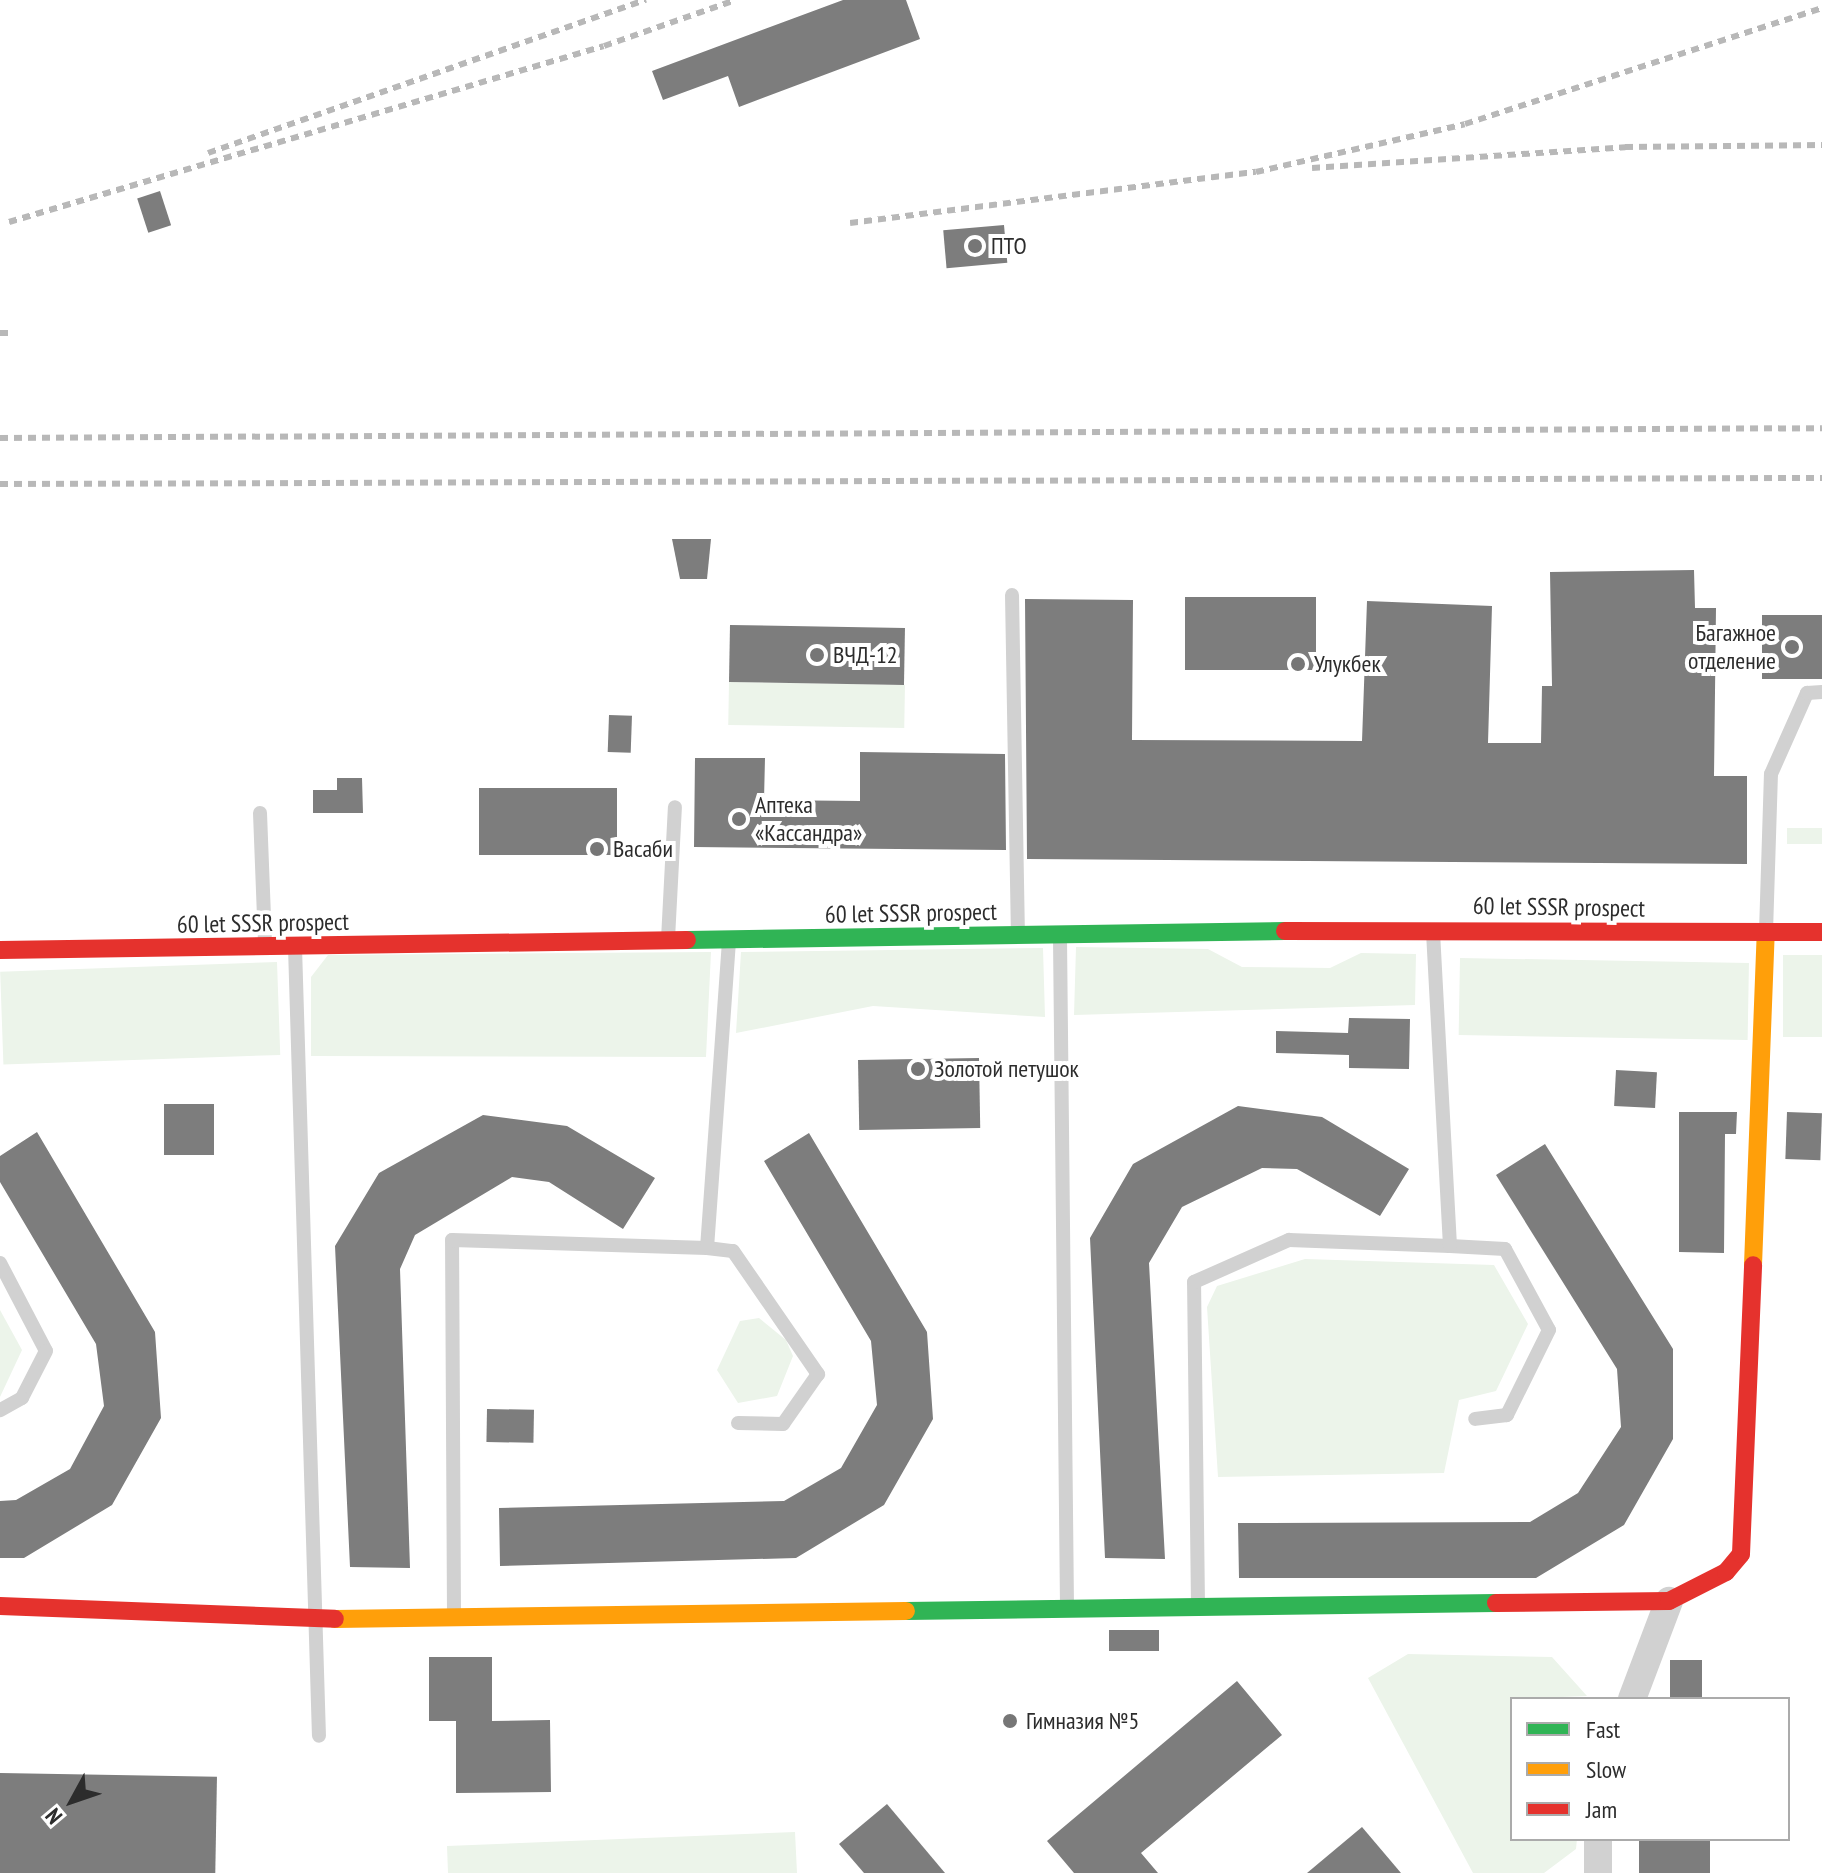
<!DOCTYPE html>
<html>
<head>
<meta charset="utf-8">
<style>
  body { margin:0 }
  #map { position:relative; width:1822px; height:1873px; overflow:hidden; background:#fff; font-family:"PT Sans Narrow",sans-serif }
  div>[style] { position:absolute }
  .green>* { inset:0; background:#ecf4ea; transform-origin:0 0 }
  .building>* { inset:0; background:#7d7d7d; transform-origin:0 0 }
  .lane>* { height:14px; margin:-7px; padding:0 7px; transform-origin:7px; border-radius:7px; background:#d1d1d1 }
  .street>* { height:28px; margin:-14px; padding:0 14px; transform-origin:14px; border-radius:14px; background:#d1d1d1 }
  .fast>* { height:18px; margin:-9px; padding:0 9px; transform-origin:9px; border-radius:9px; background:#30b455 }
  .slow>* { height:18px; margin:-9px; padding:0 9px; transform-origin:9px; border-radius:9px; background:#ff9f0a }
  .jam>* { height:18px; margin:-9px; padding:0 9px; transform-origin:9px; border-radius:9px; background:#e5322d }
  .rail>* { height:6px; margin-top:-3px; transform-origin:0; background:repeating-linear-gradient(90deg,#b8b8b8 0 8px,transparent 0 14px) }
  .dots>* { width:22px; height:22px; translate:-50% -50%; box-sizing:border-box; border:4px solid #fff; border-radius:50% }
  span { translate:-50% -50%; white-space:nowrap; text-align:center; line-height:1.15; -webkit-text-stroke:8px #fff; paint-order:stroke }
  .poi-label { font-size:24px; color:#2c2c2c }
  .left { translate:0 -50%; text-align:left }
  .right { translate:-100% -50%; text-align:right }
  .street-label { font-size:24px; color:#2c2c2c }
  .legend { position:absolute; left:1510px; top:1697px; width:280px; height:144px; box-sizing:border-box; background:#fff; border:2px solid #ababab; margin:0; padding:10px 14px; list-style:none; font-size:24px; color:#2c2c2c }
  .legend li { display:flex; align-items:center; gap:16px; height:40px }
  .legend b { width:40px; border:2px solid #ababab }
  .north { position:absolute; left:32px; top:1761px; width:80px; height:80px; -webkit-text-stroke:6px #fff; paint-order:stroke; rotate:230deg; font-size:22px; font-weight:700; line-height:32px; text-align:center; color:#2c2c2c }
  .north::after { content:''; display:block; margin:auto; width:28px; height:36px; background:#2c2c2c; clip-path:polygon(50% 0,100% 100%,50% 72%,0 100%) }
</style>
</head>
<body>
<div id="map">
  <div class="green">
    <div style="left:729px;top:682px;width:176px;height:43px;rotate:1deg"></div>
    <div style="left:1787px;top:828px;width:35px;height:16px"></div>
    <div style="clip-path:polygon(1076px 947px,1208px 949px,1242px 967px,1330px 968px,1361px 953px,1416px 954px,1415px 1005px,1074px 1015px)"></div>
    <div style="clip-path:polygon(1043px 948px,1045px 1017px,873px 1006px,736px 1033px,741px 952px)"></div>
    <div style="clip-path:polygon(711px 952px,706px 1057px,311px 1056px,311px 977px,328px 955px)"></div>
    <div style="left:1783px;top:955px;width:39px;height:82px"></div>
    <div style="left:1460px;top:958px;width:289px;height:77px;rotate:1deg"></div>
    <div style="left:277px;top:962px;width:93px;height:277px;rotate:88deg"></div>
    <div style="clip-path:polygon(1305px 1259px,1494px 1265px,1528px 1324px,1496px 1391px,1459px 1400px,1444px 1473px,1218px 1477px,1207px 1307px,1217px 1286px)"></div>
    <div style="clip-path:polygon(0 1310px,22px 1350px,0 1397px)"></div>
    <div style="clip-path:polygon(759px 1318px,786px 1340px,793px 1356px,777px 1396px,738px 1403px,717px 1370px,740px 1321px)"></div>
    <div style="clip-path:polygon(1408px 1654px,1552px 1657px,1587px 1696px,1512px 1699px,1512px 1839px,1577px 1839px,1576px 1849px,1544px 1873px,1473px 1873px,1368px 1678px)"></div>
    <div style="clip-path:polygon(795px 1832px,797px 1873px,448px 1873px,447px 1846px)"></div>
  </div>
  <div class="building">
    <div style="clip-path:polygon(843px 0,906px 0,920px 39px,739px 107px,728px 76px,663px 100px,652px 71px)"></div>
    <div style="left:160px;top:191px;width:36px;height:24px;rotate:72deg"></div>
    <div style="left:1004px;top:225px;width:38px;height:61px;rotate:85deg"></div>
    <div style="clip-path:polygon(672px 539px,711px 539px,707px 579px,680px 579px)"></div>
    <div style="clip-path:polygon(1694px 570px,1695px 608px,1716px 608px,1714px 776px,1747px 776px,1747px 864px,1027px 859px,1025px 599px,1133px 600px,1132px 740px,1362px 741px,1367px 601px,1492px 606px,1488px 743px,1541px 743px,1542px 686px,1552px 686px,1550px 572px)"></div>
    <div style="left:1185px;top:597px;width:131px;height:73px"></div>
    <div style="left:1762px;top:615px;width:60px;height:64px"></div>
    <div style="left:730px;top:625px;width:175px;height:57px;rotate:1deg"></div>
    <div style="left:609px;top:715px;width:23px;height:37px;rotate:2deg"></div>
    <div style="clip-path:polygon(860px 752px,1005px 754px,1006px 850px,694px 847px,695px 758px,765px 758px,764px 800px,860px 801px)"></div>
    <div style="clip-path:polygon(337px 778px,362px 778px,363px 813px,313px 813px,313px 790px,337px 790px)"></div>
    <div style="left:479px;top:788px;width:138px;height:67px"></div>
    <div style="clip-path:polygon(1349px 1018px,1410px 1019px,1409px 1069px,1349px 1068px,1349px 1055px,1276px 1053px,1276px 1031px,1348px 1033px)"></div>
    <div style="left:979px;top:1058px;width:70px;height:121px;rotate:89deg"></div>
    <div style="left:1616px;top:1070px;width:41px;height:36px;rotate:3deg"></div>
    <div style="left:164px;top:1104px;width:50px;height:51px"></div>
    <div style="clip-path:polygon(1238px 1106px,1322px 1117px,1409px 1169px,1380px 1216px,1297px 1169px,1262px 1168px,1182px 1207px,1149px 1263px,1165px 1559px,1105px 1558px,1090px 1238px,1133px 1164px)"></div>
    <div style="clip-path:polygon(1679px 1112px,1737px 1112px,1736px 1134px,1725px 1134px,1724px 1253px,1679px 1252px)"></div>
    <div style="left:1787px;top:1112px;width:35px;height:47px;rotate:2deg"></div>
    <div style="clip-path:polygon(483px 1115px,567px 1126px,655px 1178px,623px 1229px,549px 1182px,512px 1177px,415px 1235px,400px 1269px,410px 1568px,350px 1567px,335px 1246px,379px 1173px)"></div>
    <div style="clip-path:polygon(37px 1132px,155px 1332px,161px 1418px,112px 1505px,24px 1558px,0 1558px,0 1501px,16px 1500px,70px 1469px,104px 1406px,96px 1344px,0 1182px,0 1156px)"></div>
    <div style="clip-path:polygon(809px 1133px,927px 1332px,933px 1419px,884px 1505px,796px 1558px,500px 1566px,499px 1508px,784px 1501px,841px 1468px,877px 1405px,871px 1341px,764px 1161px)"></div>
    <div style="clip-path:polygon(1545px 1144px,1673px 1349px,1673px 1439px,1624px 1525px,1536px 1578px,1239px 1578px,1238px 1523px,1530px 1522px,1578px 1493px,1621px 1427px,1617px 1369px,1496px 1175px)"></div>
    <div style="left:487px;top:1409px;width:47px;height:33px;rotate:1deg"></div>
    <div style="left:1109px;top:1630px;width:50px;height:21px"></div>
    <div style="clip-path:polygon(429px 1657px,492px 1657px,492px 1721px,550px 1720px,551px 1792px,456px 1793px,456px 1721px,429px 1721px)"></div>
    <div style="left:1670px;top:1660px;width:32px;height:39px"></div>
    <div style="clip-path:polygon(1237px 1681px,1282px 1735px,1141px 1853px,1158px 1873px,1074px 1873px,1047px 1841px)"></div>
    <div style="left:0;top:1773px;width:217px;height:100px;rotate:1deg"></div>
    <div style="clip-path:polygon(887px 1804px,945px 1873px,864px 1873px,839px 1844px)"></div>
    <div style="clip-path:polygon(1362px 1827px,1401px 1873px,1307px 1873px)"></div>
    <div style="left:1639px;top:1839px;width:71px;height:34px"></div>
  </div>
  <div class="lane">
    <div style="left:1012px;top:595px;width:340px;rotate:89deg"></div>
    <div style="left:260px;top:813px;width:131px;rotate:87.8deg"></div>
    <div style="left:1766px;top:932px;width:158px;rotate:-88.2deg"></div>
    <div style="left:1771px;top:774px;width:89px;rotate:-66deg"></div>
    <div style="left:1807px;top:693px;width:15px;rotate:-4deg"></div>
    <div style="left:1060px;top:938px;width:671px;rotate:89.4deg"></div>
    <div style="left:668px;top:939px;width:132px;rotate:-87deg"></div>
    <div style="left:295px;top:947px;width:789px;rotate:88.26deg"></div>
    <div style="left:1450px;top:1246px;width:55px;rotate:3.1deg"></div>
    <div style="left:1505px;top:1249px;width:92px;rotate:61.5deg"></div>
    <div style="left:1549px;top:1330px;width:95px;rotate:116.3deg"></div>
    <div style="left:1507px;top:1415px;width:32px;rotate:173deg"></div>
    <div style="left:707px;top:1248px;width:26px;rotate:7deg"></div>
    <div style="left:733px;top:1251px;width:150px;rotate:55.4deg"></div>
    <div style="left:818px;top:1374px;width:61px;rotate:125deg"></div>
    <div style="left:783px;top:1424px;width:45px;rotate:-178.7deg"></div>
    <div style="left:0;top:1263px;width:99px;rotate:62.4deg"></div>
    <div style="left:46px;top:1351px;width:53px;rotate:117.1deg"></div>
    <div style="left:22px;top:1398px;width:25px;rotate:151deg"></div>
    <div style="left:1198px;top:1606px;width:324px;rotate:-90.7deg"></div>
    <div style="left:1194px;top:1282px;width:104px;rotate:-23.9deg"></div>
    <div style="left:1289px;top:1240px;width:161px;rotate:2.1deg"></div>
    <div style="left:1450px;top:1246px;width:314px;rotate:-93.1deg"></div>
    <div style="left:454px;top:1615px;width:375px;rotate:-90.3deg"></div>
    <div style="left:452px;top:1240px;width:255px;rotate:1.8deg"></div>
    <div style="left:707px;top:1248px;width:309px;rotate:-85.9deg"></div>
  </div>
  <div class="street">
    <div style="left:1632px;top:1699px;width:105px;rotate:-69.3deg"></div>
    <div style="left:1598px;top:1839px;width:34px;rotate:90deg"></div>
  </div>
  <div class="fast">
    <div style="left:687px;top:940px;width:598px;rotate:-0.86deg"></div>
    <div style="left:906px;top:1611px;width:590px;rotate:-0.78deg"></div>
  </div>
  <div class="slow">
    <div style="left:1753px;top:1265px;width:332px;rotate:-87.8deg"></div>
    <div style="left:335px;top:1619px;width:571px;rotate:-0.8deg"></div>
  </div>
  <div class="jam">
    <div style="left:1285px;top:931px;width:537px;rotate:0.11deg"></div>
    <div style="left:0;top:950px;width:687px;rotate:-0.83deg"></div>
    <div style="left:1496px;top:1603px;width:173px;rotate:-0.7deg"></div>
    <div style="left:1669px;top:1601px;width:64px;rotate:-27deg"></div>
    <div style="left:1726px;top:1572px;width:23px;rotate:-50deg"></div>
    <div style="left:1741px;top:1554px;width:289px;rotate:-87.6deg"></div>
    <div style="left:0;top:1606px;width:335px;rotate:2.2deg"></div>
  </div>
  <div class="rail">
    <div style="left:208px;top:153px;width:464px;rotate:-19.3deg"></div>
    <div style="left:1312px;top:168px;width:314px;rotate:-3.8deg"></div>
    <div style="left:1625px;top:147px;width:197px;rotate:-0.6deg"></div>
    <div style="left:9px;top:222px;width:620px;rotate:-16.48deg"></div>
    <div style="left:604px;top:46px;width:139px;rotate:-19.3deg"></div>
    <div style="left:850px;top:223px;width:409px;rotate:-7.2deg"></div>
    <div style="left:1256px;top:172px;width:214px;rotate:-12.9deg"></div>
    <div style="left:1465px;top:124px;width:375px;rotate:-18deg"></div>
    <div style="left:0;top:333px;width:9px"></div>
    <div style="left:0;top:438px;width:1822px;rotate:-0.31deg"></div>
    <div style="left:0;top:484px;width:1822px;rotate:-0.19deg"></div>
  </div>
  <div class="dots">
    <div style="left:975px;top:246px;background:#767676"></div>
    <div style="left:1792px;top:647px;background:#767676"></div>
    <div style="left:817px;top:655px;background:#767676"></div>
    <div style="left:1298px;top:664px;background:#767676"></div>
    <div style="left:739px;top:819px;background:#767676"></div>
    <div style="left:597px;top:849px;background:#767676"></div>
    <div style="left:918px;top:1069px;background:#767676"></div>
    <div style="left:1010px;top:1721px;background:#767676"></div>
  </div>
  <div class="poi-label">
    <span class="left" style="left:991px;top:246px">ПТО</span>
    <span class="right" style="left:1776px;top:647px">Багажное<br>отделение</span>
    <span class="left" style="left:833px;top:655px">ВЧД-12</span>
    <span class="left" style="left:1314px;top:664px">Улукбек</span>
    <span class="left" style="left:755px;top:819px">Аптека<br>«Кассандра»</span>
    <span class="left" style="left:613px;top:849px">Васаби</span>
    <span class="left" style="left:934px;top:1069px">Золотой петушок</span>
    <span class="left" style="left:1026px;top:1721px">Гимназия №5</span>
  </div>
  <div class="street-label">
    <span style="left:1559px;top:907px;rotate:1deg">60 let SSSR prospect</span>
    <span style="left:911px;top:913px;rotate:-1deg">60 let SSSR prospect</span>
    <span style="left:263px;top:923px;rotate:-1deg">60 let SSSR prospect</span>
  </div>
  <ul class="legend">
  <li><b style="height:10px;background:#30b455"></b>Fast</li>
  <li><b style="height:10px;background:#ff9f0a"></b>Slow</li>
  <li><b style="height:10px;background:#e5322d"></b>Jam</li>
  </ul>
  <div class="north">N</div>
</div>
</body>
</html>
